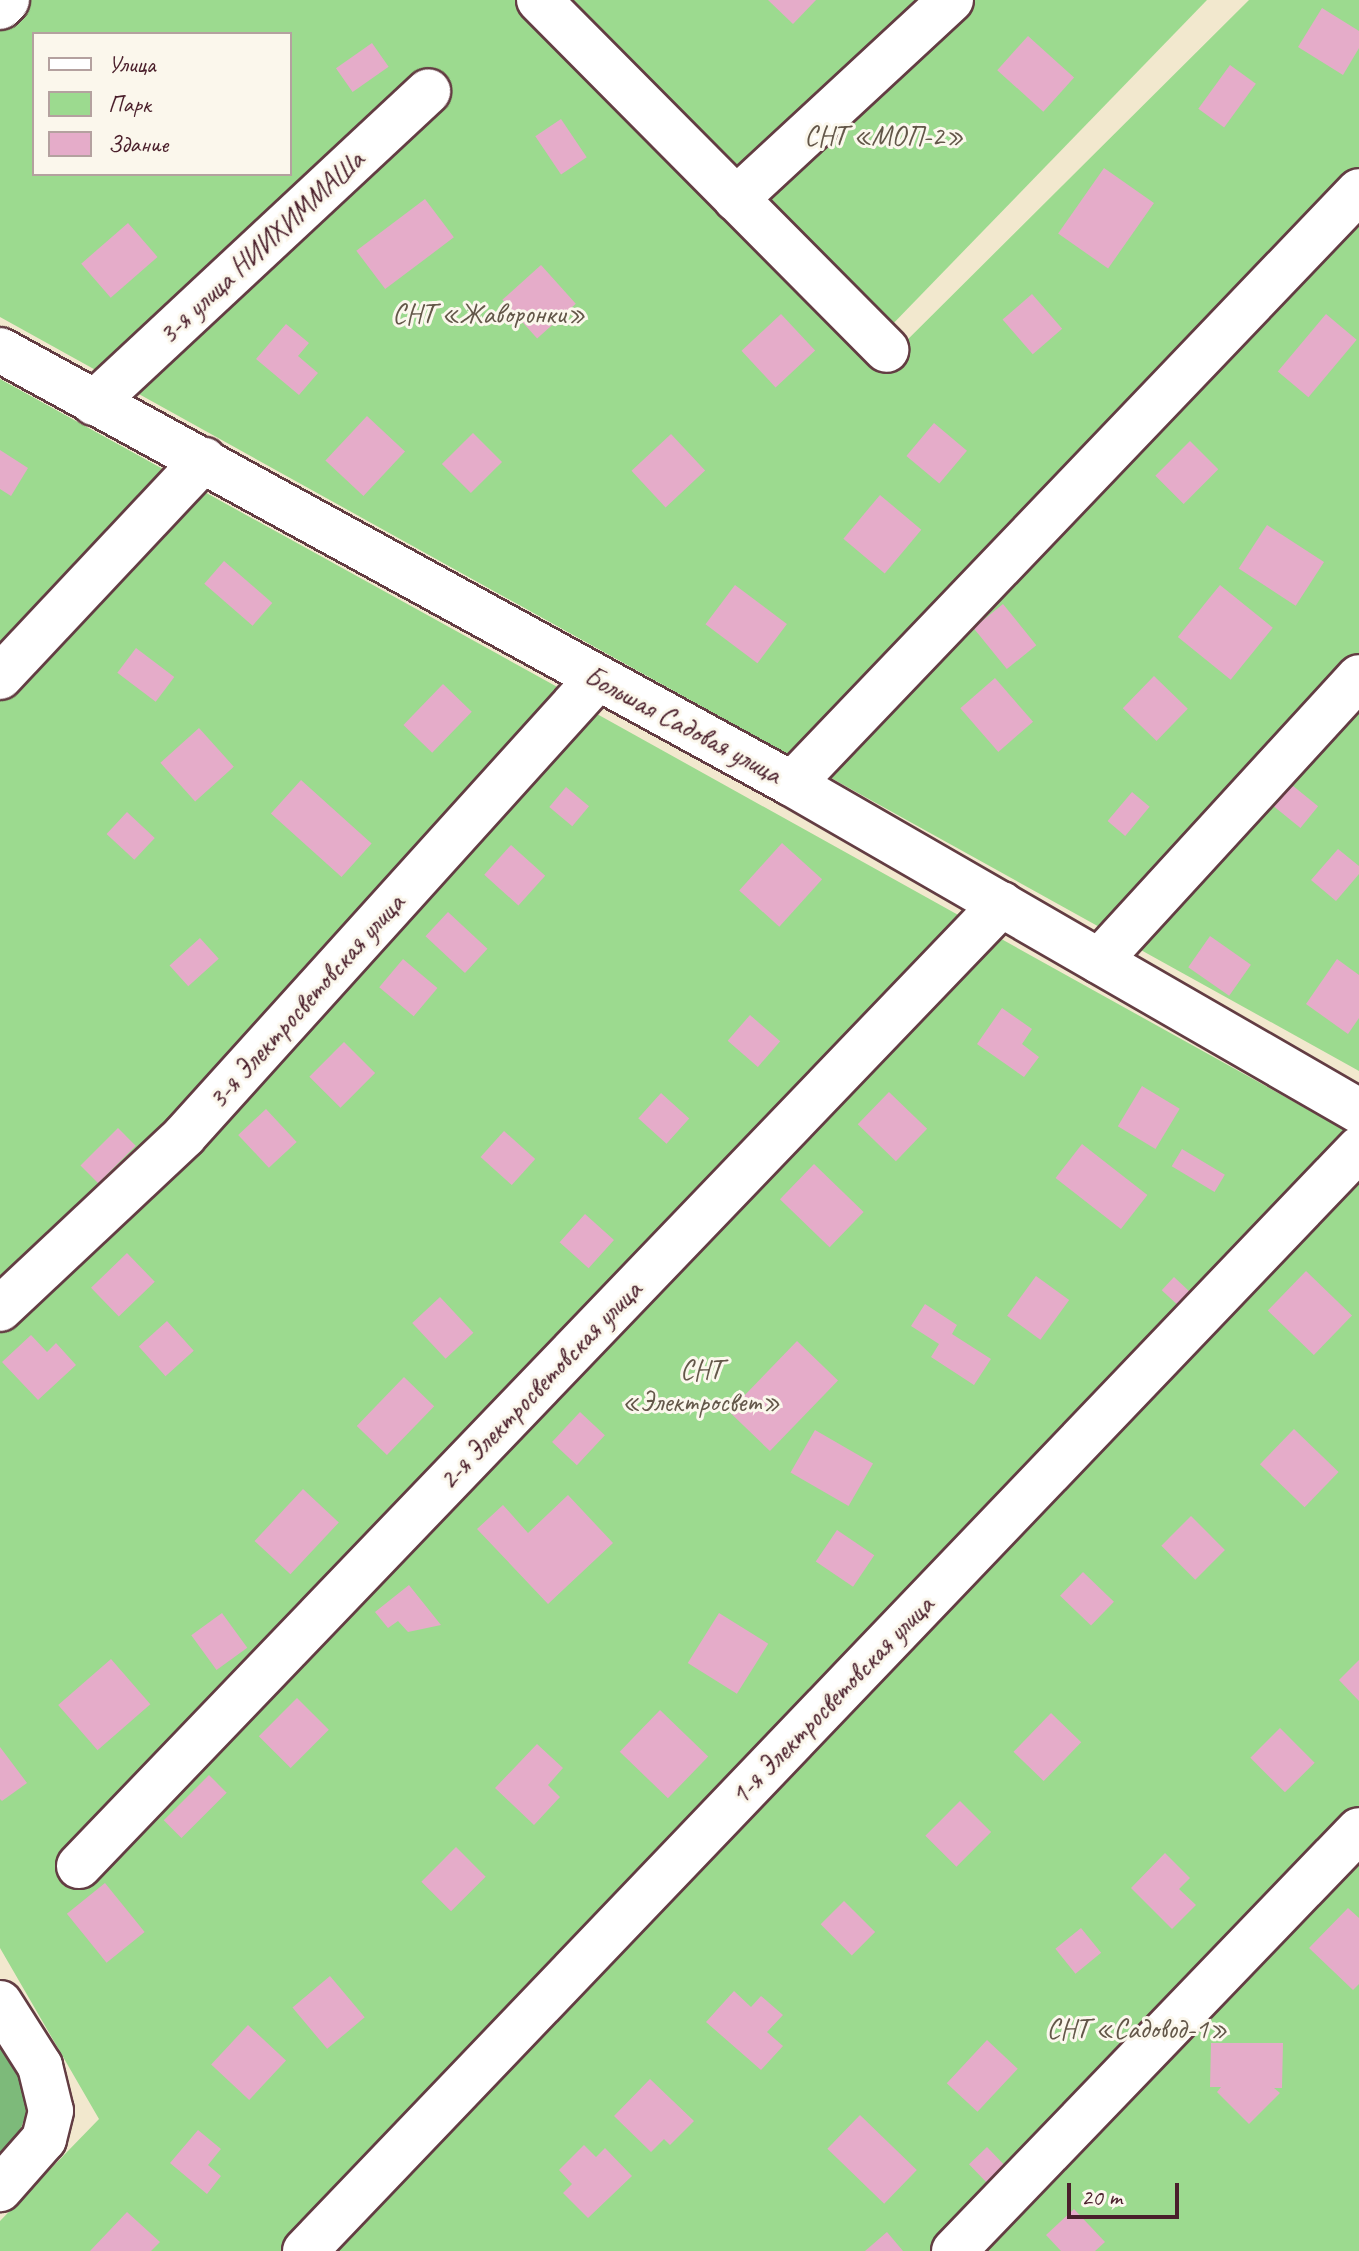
<!DOCTYPE html>
<html>
<head>
<meta charset="utf-8">
<style>
  body { margin:0 }
  #map { position:relative; width:1359px; height:2251px; overflow:hidden; background:#f2e8ce; font-family:Caveat,sans-serif }
  div>[style] { position:absolute }
  .green>* { inset:0; background:#9cda8f }
  .forest>* { inset:0; background:#7dba7a }
  .building>* { inset:0; background:#e5acc9; transform-origin:0 0 }
  .roads { filter:drop-shadow(2px 0 #633d43) drop-shadow(-2px 0 #633d43) drop-shadow(0 2px #633d43) drop-shadow(0 -2px #633d43) }
  .minor>* { height:44px; margin:-22px; padding:0 22px; transform-origin:22px; border-radius:22px; background:#fff }
  span { translate:-50% -50%; white-space:nowrap; text-align:center; line-height:1.15; -webkit-text-stroke:6px #fbf7ec; paint-order:stroke }
  .park-label { font-size:28px; color:#635749 }
  .street-label { font-size:28px; color:#4a1f2b }
  .legend { position:absolute; left:32px; top:32px; width:260px; height:144px; box-sizing:border-box; background:#fbf7ec; border:2px solid #b4a19f; margin:0; padding:10px 14px; list-style:none; font-size:24px; color:#4a1f2b }
  .legend li { display:flex; align-items:center; gap:16px; height:40px }
  .legend b { width:40px; border:2px solid #b4a19f }
  .scale { position:absolute; left:1067px; top:2183px; width:112px; height:36px; box-sizing:border-box; border:4px solid #4a1f2b; border-top:0; padding-left:10px; font-size:24px; line-height:28px; white-space:nowrap; color:#4a1f2b; -webkit-text-stroke:6px #fbf7ec; paint-order:stroke }
</style>
</head>
<body>
<div id="map">
  <div class="green">
    <div style="clip-path:polygon(evenodd,0 0,520px 0,879px 368px,1249px 0,1359px 0,1359px 1071px,0 317px,0 0,34px 34px,290px 34px,290px 174px,34px 174px,34px 34px)"></div>
    <div style="clip-path:polygon(559px 0,1207px 0,886px 331px)"></div>
    <div style="clip-path:polygon(0 379px,561px 689px,170px 1125px,0 1288px)"></div>
    <div style="clip-path:polygon(588px 709px,1359px 1138px,1359px 2251px,0 2251px,0 2221px,99px 2119px,0 1948px,0 1333px,195px 1147px)"></div>
  </div>
  <div class="forest">
    <div style="clip-path:polygon(0 2040px,19px 2070px,28px 2108px,10px 2160px,0 2170px)"></div>
  </div>
  <div class="building">
    <div style="clip-path:polygon(768px 0,816px 0,793px 24px)"></div>
    <div style="clip-path:polygon(1322px 8px,1359px 31px,1359px 48px,1343px 75px,1298px 47px)"></div>
    <div style="left:1028px;top:36px;width:62px;height:46px;rotate:42deg"></div>
    <div style="left:372px;top:43px;width:29px;height:44px;rotate:55deg"></div>
    <div style="left:1230px;top:65px;width:32px;height:54px;rotate:36deg"></div>
    <div style="left:561px;top:119px;width:46px;height:31px;rotate:56deg"></div>
    <div style="left:1104px;top:168px;width:61px;height:80px;rotate:35deg"></div>
    <div style="left:425px;top:199px;width:48px;height:86px;rotate:53deg"></div>
    <div style="left:128px;top:223px;width:45px;height:62px;rotate:49deg"></div>
    <div style="left:541px;top:265px;width:52px;height:52px;rotate:48deg"></div>
    <div style="left:1032px;top:294px;width:46px;height:39px;rotate:49deg"></div>
    <div style="left:781px;top:314px;width:50px;height:54px;rotate:47deg"></div>
    <div style="left:1326px;top:314px;width:40px;height:75px;rotate:40deg"></div>
    <div style="clip-path:polygon(286px 324px,309px 343px,298px 356px,318px 373px,299px 395px,256px 359px)"></div>
    <div style="left:367px;top:416px;width:52px;height:61px;rotate:43deg"></div>
    <div style="left:934px;top:423px;width:43px;height:43px;rotate:40deg"></div>
    <div style="left:473px;top:433px;width:41px;height:44px;rotate:45deg"></div>
    <div style="left:671px;top:434px;width:50px;height:54px;rotate:47deg"></div>
    <div style="left:1190px;top:441px;width:40px;height:49px;rotate:45deg"></div>
    <div style="clip-path:polygon(0 450px,28px 468px,11px 496px,0 489px)"></div>
    <div style="left:880px;top:495px;width:54px;height:57px;rotate:40deg"></div>
    <div style="left:1267px;top:525px;width:68px;height:52px;rotate:33deg"></div>
    <div style="left:224px;top:561px;width:64px;height:30px;rotate:41deg"></div>
    <div style="left:735px;top:585px;width:65px;height:49px;rotate:37deg"></div>
    <div style="left:1220px;top:585px;width:68px;height:67px;rotate:39deg"></div>
    <div style="left:1003px;top:604px;width:53px;height:38px;rotate:51deg"></div>
    <div style="left:136px;top:648px;width:48px;height:31px;rotate:37deg"></div>
    <div style="left:1154px;top:676px;width:47px;height:45px;rotate:44deg"></div>
    <div style="left:995px;top:678px;width:58px;height:46px;rotate:49deg"></div>
    <div style="left:443px;top:684px;width:40px;height:57px;rotate:44deg"></div>
    <div style="left:199px;top:728px;width:52px;height:52px;rotate:48deg"></div>
    <div style="left:301px;top:780px;width:95px;height:45px;rotate:42deg"></div>
    <div style="left:1287px;top:781px;width:40px;height:28px;rotate:39deg"></div>
    <div style="left:566px;top:787px;width:30px;height:26px;rotate:40deg"></div>
    <div style="left:1132px;top:792px;width:23px;height:38px;rotate:40deg"></div>
    <div style="left:127px;top:812px;width:38px;height:30px;rotate:43deg"></div>
    <div style="left:782px;top:843px;width:54px;height:64px;rotate:42deg"></div>
    <div style="left:511px;top:845px;width:46px;height:40px;rotate:42deg"></div>
    <div style="clip-path:polygon(1338px 849px,1359px 866px,1359px 874px,1336px 901px,1311px 880px)"></div>
    <div style="left:448px;top:912px;width:54px;height:33px;rotate:43deg"></div>
    <div style="left:1210px;top:936px;width:50px;height:38px;rotate:35deg"></div>
    <div style="left:200px;top:938px;width:28px;height:41px;rotate:48deg"></div>
    <div style="left:403px;top:959px;width:45px;height:37px;rotate:40deg"></div>
    <div style="clip-path:polygon(1337px 959px,1359px 975px,1359px 1018px,1348px 1034px,1306px 1004px)"></div>
    <div style="clip-path:polygon(1002px 1008px,1032px 1029px,1022px 1044px,1039px 1057px,1024px 1077px,977px 1044px)"></div>
    <div style="left:750px;top:1015px;width:40px;height:34px;rotate:41deg"></div>
    <div style="left:344px;top:1042px;width:44px;height:49px;rotate:45deg"></div>
    <div style="left:1142px;top:1086px;width:44px;height:47px;rotate:31deg"></div>
    <div style="left:889px;top:1092px;width:53px;height:45px;rotate:44deg"></div>
    <div style="left:661px;top:1093px;width:38px;height:34px;rotate:42deg"></div>
    <div style="left:266px;top:1109px;width:45px;height:38px;rotate:47deg"></div>
    <div style="left:118px;top:1128px;width:25px;height:53px;rotate:45deg"></div>
    <div style="left:504px;top:1131px;width:42px;height:35px;rotate:42deg"></div>
    <div style="left:1082px;top:1144px;width:83px;height:43px;rotate:38deg"></div>
    <div style="left:1182px;top:1149px;width:50px;height:20px;rotate:31deg"></div>
    <div style="left:814px;top:1164px;width:69px;height:49px;rotate:44deg"></div>
    <div style="left:585px;top:1214px;width:39px;height:38px;rotate:42deg"></div>
    <div style="left:127px;top:1253px;width:40px;height:50px;rotate:46deg"></div>
    <div style="left:1306px;top:1271px;width:64px;height:55px;rotate:44deg"></div>
    <div style="left:1036px;top:1276px;width:41px;height:49px;rotate:36deg"></div>
    <div style="left:1174px;top:1277px;width:23px;height:18px;rotate:43deg"></div>
    <div style="left:440px;top:1297px;width:49px;height:38px;rotate:47deg"></div>
    <div style="clip-path:polygon(925px 1304px,957px 1325px,952px 1334px,991px 1359px,974px 1385px,931px 1357px,939px 1344px,911px 1326px)"></div>
    <div style="left:167px;top:1321px;width:40px;height:38px;rotate:48deg"></div>
    <div style="clip-path:polygon(31px 1335px,47px 1352px,56px 1343px,76px 1365px,38px 1400px,2px 1362px)"></div>
    <div style="left:797px;top:1341px;width:57px;height:98px;rotate:44deg"></div>
    <div style="left:404px;top:1377px;width:42px;height:68px;rotate:44deg"></div>
    <div style="left:580px;top:1412px;width:34px;height:41px;rotate:43deg"></div>
    <div style="left:1294px;top:1429px;width:62px;height:49px;rotate:44deg"></div>
    <div style="left:815px;top:1430px;width:67px;height:49px;rotate:30deg"></div>
    <div style="left:303px;top:1489px;width:49px;height:71px;rotate:43deg"></div>
    <div style="clip-path:polygon(568px 1495px,613px 1543px,548px 1604px,477px 1529px,503px 1505px,528px 1533px)"></div>
    <div style="left:1191px;top:1516px;width:48px;height:42px;rotate:45deg"></div>
    <div style="left:837px;top:1530px;width:45px;height:38px;rotate:34deg"></div>
    <div style="left:1083px;top:1572px;width:43px;height:33px;rotate:44deg"></div>
    <div style="clip-path:polygon(409px 1585px,441px 1625px,408px 1632px,398px 1621px,388px 1628px,375px 1612px)"></div>
    <div style="left:222px;top:1613px;width:43px;height:38px;rotate:54deg"></div>
    <div style="left:719px;top:1613px;width:58px;height:59px;rotate:32deg"></div>
    <div style="left:111px;top:1659px;width:60px;height:70px;rotate:49deg"></div>
    <div style="clip-path:polygon(1359px 1660px,1359px 1701px,1339px 1680px)"></div>
    <div style="left:297px;top:1698px;width:45px;height:54px;rotate:45deg"></div>
    <div style="left:660px;top:1710px;width:67px;height:58px;rotate:44deg"></div>
    <div style="left:1051px;top:1713px;width:42px;height:54px;rotate:44deg"></div>
    <div style="left:1280px;top:1728px;width:49px;height:42px;rotate:45deg"></div>
    <div style="clip-path:polygon(537px 1744px,563px 1768px,548px 1785px,560px 1797px,534px 1825px,495px 1788px)"></div>
    <div style="clip-path:polygon(0 1747px,27px 1783px,2px 1801px,0 1799px)"></div>
    <div style="left:209px;top:1775px;width:25px;height:64px;rotate:45deg"></div>
    <div style="left:960px;top:1801px;width:44px;height:49px;rotate:45deg"></div>
    <div style="left:456px;top:1847px;width:42px;height:49px;rotate:45deg"></div>
    <div style="clip-path:polygon(1165px 1853px,1190px 1878px,1179px 1889px,1196px 1905px,1172px 1929px,1131px 1888px)"></div>
    <div style="left:105px;top:1883px;width:63px;height:49px;rotate:51deg"></div>
    <div style="left:844px;top:1901px;width:44px;height:33px;rotate:45deg"></div>
    <div style="clip-path:polygon(1348px 1908px,1359px 1918px,1359px 1984px,1353px 1990px,1309px 1948px)"></div>
    <div style="left:1081px;top:1928px;width:32px;height:33px;rotate:51deg"></div>
    <div style="left:330px;top:1976px;width:54px;height:49px;rotate:50deg"></div>
    <div style="clip-path:polygon(734px 1991px,751px 2007px,761px 1996px,783px 2015px,767px 2032px,783px 2046px,761px 2070px,706px 2022px)"></div>
    <div style="left:248px;top:2025px;width:52px;height:54px;rotate:43deg"></div>
    <div style="left:987px;top:2040px;width:42px;height:59px;rotate:43deg"></div>
    <div style="clip-path:polygon(1211px 2043px,1283px 2043px,1282px 2088px,1274px 2088px,1280px 2093px,1249px 2124px,1217px 2092px,1221px 2087px,1210px 2087px)"></div>
    <div style="clip-path:polygon(650px 2079px,694px 2121px,670px 2145px,664px 2139px,651px 2152px,614px 2116px)"></div>
    <div style="left:860px;top:2115px;width:79px;height:47px;rotate:44deg"></div>
    <div style="clip-path:polygon(198px 2130px,221px 2149px,208px 2165px,221px 2176px,207px 2194px,170px 2163px)"></div>
    <div style="clip-path:polygon(584px 2145px,596px 2157px,605px 2148px,632px 2176px,588px 2218px,563px 2193px,572px 2184px,559px 2170px)"></div>
    <div style="left:987px;top:2147px;width:36px;height:25px;rotate:46deg"></div>
    <div style="clip-path:polygon(1074px 2209px,1105px 2242px,1095px 2251px,1061px 2251px,1046px 2235px)"></div>
    <div style="clip-path:polygon(127px 2212px,160px 2242px,151px 2251px,90px 2251px)"></div>
    <div style="clip-path:polygon(887px 2232px,903px 2251px,865px 2251px)"></div>
  </div>
  <div class="roads">
    <div class="minor">
      <div style="left:539px;top:0;width:493px;rotate:45.2deg"></div>
      <div style="left:0;top:7px;width:10px;rotate:-45deg"></div>
      <div style="left:736px;top:199px;width:293px;rotate:-42.8deg"></div>
      <div style="left:0;top:350px;width:903px;rotate:28.72deg"></div>
      <div style="left:792px;top:784px;width:655px;rotate:29.97deg"></div>
      <div style="left:94px;top:403px;width:457px;rotate:-43deg"></div>
      <div style="left:0;top:677px;width:298px;rotate:-46.8deg"></div>
      <div style="left:792px;top:784px;width:820px;rotate:-46.28deg"></div>
      <div style="left:1099px;top:961px;width:385px;rotate:-47.5deg"></div>
      <div style="left:0;top:1309px;width:253px;rotate:-43.2deg"></div>
      <div style="left:184px;top:1136px;width:616px;rotate:-47.9deg"></div>
      <div style="left:79px;top:1866px;width:1333px;rotate:-46.19deg"></div>
      <div style="left:0;top:2003px;width:75px;rotate:57.6deg"></div>
      <div style="left:40px;top:2066px;width:46px;rotate:76.3deg"></div>
      <div style="left:51px;top:2111px;width:29px;rotate:104deg"></div>
      <div style="left:44px;top:2139px;width:67px;rotate:131.3deg"></div>
      <div style="left:305px;top:2251px;width:1525px;rotate:-46.28deg"></div>
      <div style="left:954px;top:2251px;width:584px;rotate:-46.11deg"></div>
    </div>
  </div>
  <div class="park-label">
    <span style="left:884px;top:136px">СНТ «МОП-2»</span>
    <span style="left:489px;top:314px">СНТ «Жаворонки»</span>
    <span style="left:701px;top:1386px">СНТ<br>«Электросвет»</span>
    <span style="left:1137px;top:2029px">СНТ «Садовод-1»</span>
  </div>
  <div class="street-label">
    <span style="left:261px;top:247px;rotate:-43deg">3-я улица НИИХИММАШа</span>
    <span style="left:683px;top:725px;rotate:28deg">Большая Садовая улица</span>
    <span style="left:306px;top:1001px;rotate:-48deg">3-я Электросветовская улица</span>
    <span style="left:540px;top:1385px;rotate:-46deg">2-я Электросветовская улица</span>
    <span style="left:832px;top:1700px;rotate:-46deg">1-я Электросветовская улица</span>
  </div>
  <ul class="legend">
  <li><b style="height:10px;background:#fff"></b>Улица</li>
  <li><b style="height:22px;background:#9cda8f"></b>Парк</li>
  <li><b style="height:22px;background:#e5acc9"></b>Здание</li>
  </ul>
  <div class="scale">20 m</div>
</div>
</body>
</html>
